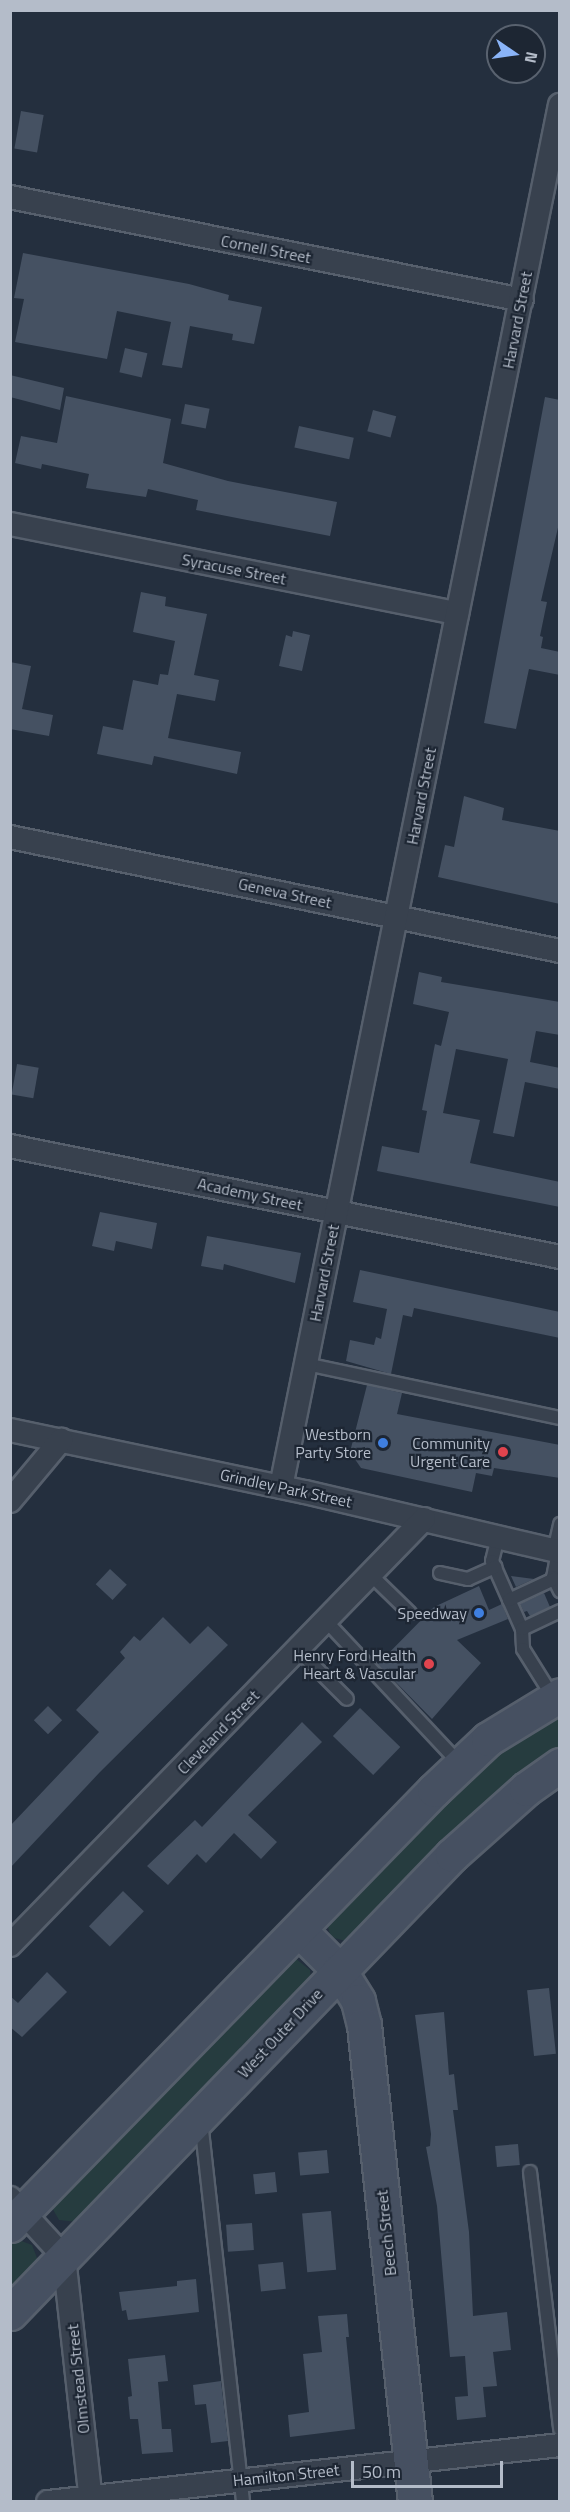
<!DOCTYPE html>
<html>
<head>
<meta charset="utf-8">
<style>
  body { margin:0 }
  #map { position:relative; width:570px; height:2512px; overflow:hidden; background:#242f3e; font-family:"Titillium Web",sans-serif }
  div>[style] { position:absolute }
  .green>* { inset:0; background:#263c3f }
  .building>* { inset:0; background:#455162; transform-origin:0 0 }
  .roads { filter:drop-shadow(2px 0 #565f6c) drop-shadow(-2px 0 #565f6c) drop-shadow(0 2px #565f6c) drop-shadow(0 -2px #565f6c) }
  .lane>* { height:12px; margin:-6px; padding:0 6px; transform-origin:6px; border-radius:6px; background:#38414e }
  .street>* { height:22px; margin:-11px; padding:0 11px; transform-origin:11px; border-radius:11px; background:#38414e }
  .secondary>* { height:33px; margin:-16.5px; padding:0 16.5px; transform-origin:16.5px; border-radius:16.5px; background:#465061 }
  .dots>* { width:16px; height:16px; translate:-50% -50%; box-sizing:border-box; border:3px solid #1d2633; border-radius:50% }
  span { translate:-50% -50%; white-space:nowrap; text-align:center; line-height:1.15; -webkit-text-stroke:4.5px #1d2633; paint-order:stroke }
  .street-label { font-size:16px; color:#b4bcc9 }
  .poi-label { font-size:16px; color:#b4bcc9 }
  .right { translate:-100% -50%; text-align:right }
  .frame { position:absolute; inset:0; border:12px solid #b4bcc9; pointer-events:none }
  .north { position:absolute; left:486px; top:24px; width:60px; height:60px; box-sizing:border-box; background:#1d2633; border:2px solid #59626f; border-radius:50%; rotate:103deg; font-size:16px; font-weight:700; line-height:24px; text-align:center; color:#b4bcc9 }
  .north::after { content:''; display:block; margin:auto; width:21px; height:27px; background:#8ab4f8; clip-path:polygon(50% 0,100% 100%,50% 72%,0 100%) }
  .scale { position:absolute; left:351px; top:2461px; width:152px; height:27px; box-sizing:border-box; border:3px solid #b4bcc9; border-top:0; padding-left:8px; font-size:18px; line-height:21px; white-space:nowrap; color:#b4bcc9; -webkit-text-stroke:4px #1d2633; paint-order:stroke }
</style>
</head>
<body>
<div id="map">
  <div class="green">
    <div style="clip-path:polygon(559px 1712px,559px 1748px,349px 1942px,331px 1937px,326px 1921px,423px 1818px,500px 1750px)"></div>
    <div style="clip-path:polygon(295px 1958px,310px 1970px,311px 1981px,77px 2222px,59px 2220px,51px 2206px,287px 1960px)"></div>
    <div style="clip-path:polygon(19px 2240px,32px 2245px,37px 2258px,36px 2264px,11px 2292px,11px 2243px)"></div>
  </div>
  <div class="building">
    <div style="left:21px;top:111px;width:23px;height:38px;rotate:10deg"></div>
    <div style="clip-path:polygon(23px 253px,189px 284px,229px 295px,228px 300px,262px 307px,254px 344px,232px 340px,233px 334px,190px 326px,182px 368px,162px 365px,171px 322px,117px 311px,107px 359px,15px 342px,24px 299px,14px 298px)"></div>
    <div style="left:125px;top:348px;width:23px;height:25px;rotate:13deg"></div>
    <div style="clip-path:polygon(10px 375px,64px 388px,60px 410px,10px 397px)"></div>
    <div style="clip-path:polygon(66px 396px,171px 419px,163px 463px,228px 481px,337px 502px,330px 536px,196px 510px,198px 500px,148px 489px,146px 497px,86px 488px,89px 474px,42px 464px,41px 469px,15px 463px,21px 436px,57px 443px)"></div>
    <div style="clip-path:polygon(545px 397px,560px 400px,560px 519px,541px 601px,547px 602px,540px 636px,543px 637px,541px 648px,560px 652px,560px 675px,529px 669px,516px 729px,484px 723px)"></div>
    <div style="left:185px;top:404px;width:25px;height:20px;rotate:11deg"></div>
    <div style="left:373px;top:410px;width:24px;height:22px;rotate:15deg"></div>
    <div style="left:299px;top:426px;width:56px;height:22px;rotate:12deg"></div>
    <div style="clip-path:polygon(141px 592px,166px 597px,165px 606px,207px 614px,194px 675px,219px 680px,215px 701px,177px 694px,168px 738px,241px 752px,237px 774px,154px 756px,152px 765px,97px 754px,103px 726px,123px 730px,133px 680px,158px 685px,160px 674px,168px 675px,175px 641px,133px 632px)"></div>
    <div style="clip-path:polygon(293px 631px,310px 635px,302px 671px,279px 666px,286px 635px,292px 637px)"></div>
    <div style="clip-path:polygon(10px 662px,31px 666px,22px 709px,53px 715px,49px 736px,10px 729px)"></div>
    <div style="clip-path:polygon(464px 796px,504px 808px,502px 820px,560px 831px,560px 904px,438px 877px,445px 845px,454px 847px)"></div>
    <div style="clip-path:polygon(419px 972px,442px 977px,441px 982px,560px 1002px,560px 1035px,536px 1031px,530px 1062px,560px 1068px,560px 1089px,525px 1082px,514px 1137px,493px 1133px,508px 1059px,456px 1049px,443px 1113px,480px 1120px,470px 1163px,560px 1182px,560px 1207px,377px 1171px,382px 1146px,419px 1153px,427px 1111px,422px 1110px,435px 1044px,441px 1046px,449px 1012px,413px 1004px)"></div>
    <div style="left:17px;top:1064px;width:22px;height:31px;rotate:10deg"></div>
    <div style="clip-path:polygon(100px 1212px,157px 1223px,152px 1249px,116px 1241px,114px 1251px,92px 1246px)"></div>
    <div style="clip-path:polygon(207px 1236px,301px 1253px,295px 1283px,224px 1264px,223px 1270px,201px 1266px)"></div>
    <div style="clip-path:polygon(360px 1270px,560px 1312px,560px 1338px,414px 1308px,412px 1317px,403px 1315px,391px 1374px,346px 1361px,350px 1340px,374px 1345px,376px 1337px,381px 1339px,387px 1309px,353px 1302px)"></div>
    <div style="clip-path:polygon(367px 1385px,402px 1393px,397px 1414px,560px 1445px,560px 1478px,494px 1468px,492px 1476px,476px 1473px,472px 1492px,361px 1468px,350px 1452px)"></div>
    <div style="left:110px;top:1569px;width:23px;height:21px;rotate:43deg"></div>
    <div style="clip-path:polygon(511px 1576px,534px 1579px,516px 1587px)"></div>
    <div style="clip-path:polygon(479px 1586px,489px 1610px,502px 1604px,508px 1619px,457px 1640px,481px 1663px,432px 1719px,378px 1664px,434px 1607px)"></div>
    <div style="clip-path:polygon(544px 1593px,550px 1607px,530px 1616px,527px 1611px,524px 1612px,520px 1604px)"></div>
    <div style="clip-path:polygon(163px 1617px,190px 1644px,208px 1626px,228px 1645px,100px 1772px,10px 1868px,10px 1826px,99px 1732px,76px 1710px,125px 1658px,120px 1652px,134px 1636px,140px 1641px)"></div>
    <div style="left:48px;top:1706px;width:20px;height:20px;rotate:45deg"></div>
    <div style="left:360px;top:1708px;width:56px;height:39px;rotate:44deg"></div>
    <div style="clip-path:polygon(302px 1722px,322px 1742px,248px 1815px,277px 1842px,261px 1859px,234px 1833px,206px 1863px,197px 1854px,168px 1885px,147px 1866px,195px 1820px,202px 1827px)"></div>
    <div style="left:123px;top:1891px;width:29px;height:49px;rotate:44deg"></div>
    <div style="clip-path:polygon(47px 1972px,67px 1992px,22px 2037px,10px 2027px,10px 1996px,18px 2003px)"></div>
    <div style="left:549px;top:1988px;width:66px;height:22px;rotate:84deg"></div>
    <div style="clip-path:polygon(444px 2012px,449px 2075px,454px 2074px,458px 2110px,453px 2110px,469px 2232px,473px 2316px,507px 2312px,511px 2350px,493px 2352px,497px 2386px,483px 2387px,486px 2417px,457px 2420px,455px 2397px,468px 2396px,465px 2356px,450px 2357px,437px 2206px,426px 2147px,430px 2146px,431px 2134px,415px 2015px)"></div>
    <div style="left:518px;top:2144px;width:21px;height:23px;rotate:85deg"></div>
    <div style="left:327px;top:2150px;width:23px;height:29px;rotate:85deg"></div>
    <div style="left:275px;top:2172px;width:20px;height:22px;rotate:84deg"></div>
    <div style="left:331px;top:2211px;width:59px;height:29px;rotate:85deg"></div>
    <div style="left:252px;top:2223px;width:27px;height:26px;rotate:86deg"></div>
    <div style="left:283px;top:2262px;width:27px;height:25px;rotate:84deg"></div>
    <div style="clip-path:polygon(196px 2279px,199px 2312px,128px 2320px,126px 2310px,122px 2311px,119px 2292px,177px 2286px,177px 2281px)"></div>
    <div style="clip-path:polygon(347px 2314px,349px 2337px,346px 2337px,355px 2429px,290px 2437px,288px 2415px,309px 2412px,303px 2354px,322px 2352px,318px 2316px)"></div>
    <div style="clip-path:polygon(165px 2355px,168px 2381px,158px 2382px,162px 2429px,171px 2429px,173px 2452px,142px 2454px,138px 2419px,130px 2419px,128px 2397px,132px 2396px,128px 2359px)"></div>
    <div style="clip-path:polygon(221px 2381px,228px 2441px,211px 2443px,206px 2404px,195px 2405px,193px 2385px)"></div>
  </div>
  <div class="roads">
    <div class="lane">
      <div style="left:306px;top:1364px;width:260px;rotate:12deg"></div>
      <div style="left:498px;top:1537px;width:25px;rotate:104deg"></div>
      <div style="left:492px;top:1561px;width:74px;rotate:66.2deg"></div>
      <div style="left:522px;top:1629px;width:20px;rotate:87deg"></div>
      <div style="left:523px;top:1649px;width:57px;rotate:58deg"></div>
      <div style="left:554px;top:1551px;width:28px;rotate:-77deg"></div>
      <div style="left:558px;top:1552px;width:25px;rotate:101deg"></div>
      <div style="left:553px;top:1577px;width:16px;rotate:63deg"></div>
      <div style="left:440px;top:1573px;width:29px;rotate:12deg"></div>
      <div style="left:468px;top:1579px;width:30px;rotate:-24deg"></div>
      <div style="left:372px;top:1576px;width:53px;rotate:44.2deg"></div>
      <div style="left:509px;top:1600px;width:50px;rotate:-25deg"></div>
      <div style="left:327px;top:1622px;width:195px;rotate:46.9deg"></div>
      <div style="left:522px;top:1629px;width:42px;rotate:-25.3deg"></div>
      <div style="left:298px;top:1650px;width:69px;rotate:45deg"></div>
      <div style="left:201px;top:2121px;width:383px;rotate:83.7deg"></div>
      <div style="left:530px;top:2172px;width:259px;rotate:83.3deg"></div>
    </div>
    <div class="street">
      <div style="left:10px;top:197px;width:522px;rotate:11.37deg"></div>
      <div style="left:10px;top:524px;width:456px;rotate:11.3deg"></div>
      <div style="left:10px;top:837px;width:562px;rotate:11.71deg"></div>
      <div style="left:10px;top:1146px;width:561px;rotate:11.41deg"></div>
      <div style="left:10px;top:1430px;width:301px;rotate:11.9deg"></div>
      <div style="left:305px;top:1492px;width:262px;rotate:13.2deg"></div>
      <div style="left:281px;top:1487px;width:1410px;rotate:-78.59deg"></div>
      <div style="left:10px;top:1501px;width:80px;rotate:-50.1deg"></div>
      <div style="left:10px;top:1945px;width:594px;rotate:-45.82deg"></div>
      <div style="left:10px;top:2198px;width:80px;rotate:47.5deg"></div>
      <div style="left:64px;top:2257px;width:246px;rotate:83.7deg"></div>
      <div style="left:48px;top:2502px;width:515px;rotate:-6.35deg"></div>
    </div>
    <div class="secondary">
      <div style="left:299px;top:1930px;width:57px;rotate:45deg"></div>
      <div style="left:339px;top:1970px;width:36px;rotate:58deg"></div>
      <div style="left:358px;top:2001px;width:25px;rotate:76deg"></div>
      <div style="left:364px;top:2025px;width:480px;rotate:83.9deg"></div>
      <div style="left:10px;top:2225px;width:607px;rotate:-45.73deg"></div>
      <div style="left:434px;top:1790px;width:74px;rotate:-43.4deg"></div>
      <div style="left:488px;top:1739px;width:84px;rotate:-31.4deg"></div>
      <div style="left:10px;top:2313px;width:636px;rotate:-46.02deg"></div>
      <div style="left:452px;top:1855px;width:99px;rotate:-41.7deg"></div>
      <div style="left:526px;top:1789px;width:42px;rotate:-35.2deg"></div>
    </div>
  </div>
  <div class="dots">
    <div style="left:383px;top:1443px;background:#3f7fe0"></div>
    <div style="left:503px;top:1452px;background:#e0444e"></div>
    <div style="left:479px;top:1613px;background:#3f7fe0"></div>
    <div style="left:429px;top:1664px;background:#e0444e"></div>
  </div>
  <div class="street-label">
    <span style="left:266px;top:249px;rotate:11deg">Cornell Street</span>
    <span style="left:517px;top:320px;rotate:-79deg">Harvard Street</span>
    <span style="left:234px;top:569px;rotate:11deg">Syracuse Street</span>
    <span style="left:421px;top:796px;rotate:-79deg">Harvard Street</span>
    <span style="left:285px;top:893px;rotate:12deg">Geneva Street</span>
    <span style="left:250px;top:1194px;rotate:12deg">Academy Street</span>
    <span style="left:324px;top:1273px;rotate:-79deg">Harvard Street</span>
    <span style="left:286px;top:1488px;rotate:12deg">Grindley Park Street</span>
    <span style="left:218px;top:1732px;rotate:-46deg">Cleveland Street</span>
    <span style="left:280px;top:2033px;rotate:-47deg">West Outer Drive</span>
    <span style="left:386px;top:2233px;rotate:-96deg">Beech Street</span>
    <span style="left:78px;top:2379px;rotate:-96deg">Olmstead Street</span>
    <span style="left:286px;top:2475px;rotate:-6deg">Hamilton Street</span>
  </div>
  <div class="poi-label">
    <span class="right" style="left:371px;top:1443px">Westborn<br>Party Store</span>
    <span class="right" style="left:490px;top:1452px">Community<br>Urgent Care</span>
    <span class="right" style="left:467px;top:1613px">Speedway</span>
    <span class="right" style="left:416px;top:1664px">Henry Ford Health<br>Heart &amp; Vascular</span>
  </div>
  <div class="frame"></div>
  <div class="north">N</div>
  <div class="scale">50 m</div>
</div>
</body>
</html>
